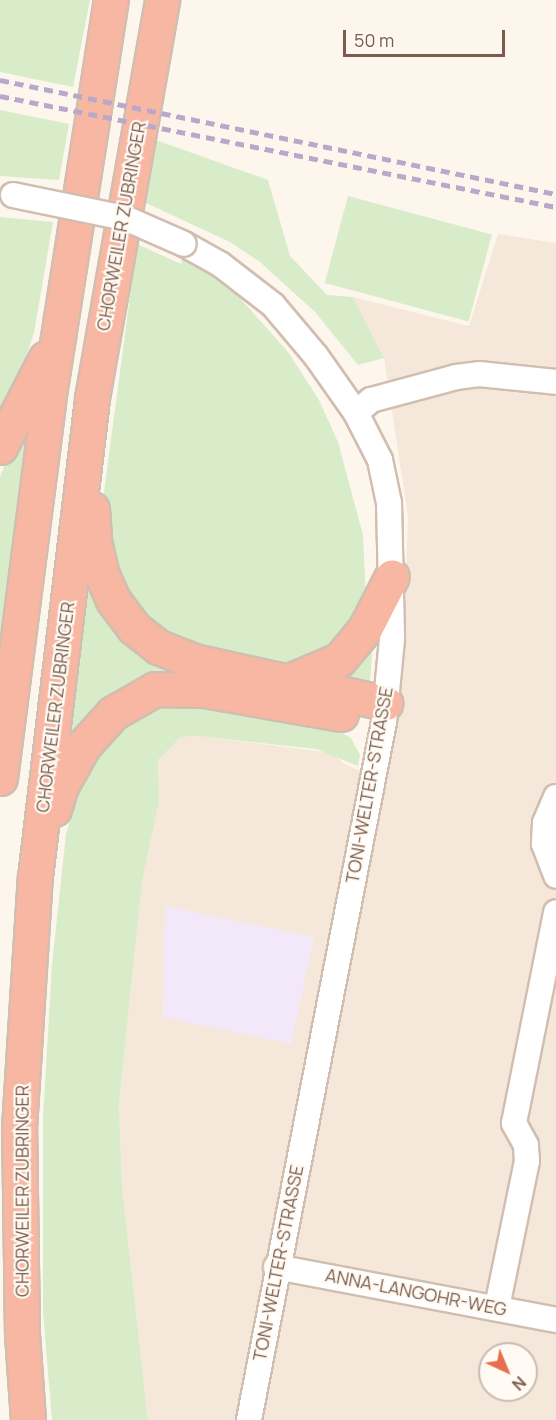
<!DOCTYPE html>
<html>
<head>
<meta charset="utf-8">
<style>
  body { margin:0 }
  #map { position:relative; width:556px; height:1420px; overflow:hidden; background:#fdf6ec; font-family:Manrope,sans-serif }
  div>[style] { position:absolute }
  .residential>* { inset:0; background:#f5e8da }
  .education>* { inset:0; background:#f3e8fa }
  .green>* { inset:0; background:#d8ecc9; transform-origin:0 0 }
  .roads { filter:drop-shadow(2px 0 #d1beb0) drop-shadow(-2px 0 #d1beb0) drop-shadow(0 2px #d1beb0) drop-shadow(0 -2px #d1beb0) }
  .minor>* { height:24px; margin:-12px; padding:0 12px; transform-origin:12px; border-radius:12px; background:#fff }
  .highway>* { height:33px; margin:-16.5px; padding:0 16.5px; transform-origin:16.5px; border-radius:16.5px; background:#f7b7a3 }
  .rail>* { height:4.5px; margin-top:-2.25px; transform-origin:0; background:repeating-linear-gradient(90deg,#b9a8c9 0 9px,transparent 0 15px) }
  .bridges { filter:drop-shadow(2px 0 #d1beb0) drop-shadow(-2px 0 #d1beb0) drop-shadow(0 2px #d1beb0) drop-shadow(0 -2px #d1beb0) }
  .minor-bridge>* { height:24px; margin:-12px; padding:0 12px; transform-origin:12px; border-radius:12px; background:#fff }
  span { translate:-50% -50%; white-space:nowrap; text-align:center; line-height:1.15; -webkit-text-stroke:4.5px #fffaf3; paint-order:stroke }
  .street-label { font-size:18px; color:#7a5c4d }
  .north { position:absolute; left:478px; top:1342px; width:60px; height:60px; box-sizing:border-box; background:#fffaf3; border:2px solid #cabbb1; border-radius:50%; rotate:136deg; font-size:16px; font-weight:700; line-height:24px; text-align:center; color:#7a5c4d }
  .north::after { content:''; display:block; margin:auto; width:21px; height:27px; background:#e76f51; clip-path:polygon(50% 0,100% 100%,50% 72%,0 100%) }
  .scale { position:absolute; left:343px; top:30px; width:162px; height:27px; box-sizing:border-box; border:3px solid #7a5c4d; border-top:0; padding-left:8px; font-size:18px; line-height:21px; white-space:nowrap; color:#7a5c4d; -webkit-text-stroke:4px #fffaf3; paint-order:stroke }
</style>
</head>
<body>
<div id="map">
  <div class="residential">
    <div style="clip-path:polygon(evenodd,498px 234px,556px 243px,556px 1420px,148px 1420px,122px 1186px,119px 1104px,142px 882px,159px 802px,158px 760px,181px 737px,197px 736px,334px 753px,344px 764px,386px 781px,403px 673px,408px 517px,384px 358px,353px 297px,469px 326px,498px 234px,490px 1354px,526px 1354px,526px 1390px,490px 1390px,490px 1354px)"></div>
  </div>
  <div class="education">
    <div style="clip-path:polygon(165px 906px,314px 937px,291px 1044px,163px 1017px)"></div>
  </div>
  <div class="green">
    <div style="clip-path:polygon(0 0,90px 0,73px 87px,0 72px)"></div>
    <div style="clip-path:polygon(0 110px,69px 124px,59px 180px,0 176px)"></div>
    <div style="clip-path:polygon(153px 139px,268px 180px,290px 256px,327px 295px,353px 297px,384px 358px,358px 365px,315px 312px,260px 262px,230px 242px,144px 202px)"></div>
    <div style="left:348px;top:196px;width:149px;height:90px;rotate:15deg"></div>
    <div style="clip-path:polygon(0 217px,53px 222px,34px 333px,0 435px)"></div>
    <div style="clip-path:polygon(137px 244px,181px 264px,183px 256px,231px 288px,288px 352px,319px 400px,338px 442px,363px 535px,366px 599px,358px 626px,303px 667px,190px 652px,130px 613px,100px 522px)"></div>
    <div style="clip-path:polygon(38px 382px,0 726px,0 477px)"></div>
    <div style="clip-path:polygon(82px 540px,170px 661px,170px 677px,64px 756px)"></div>
    <div style="clip-path:polygon(373px 636px,370px 683px,365px 688px,334px 673px)"></div>
    <div style="clip-path:polygon(188px 700px,333px 728px,351px 738px,360px 755px,358px 766px,316px 749px,197px 736px,181px 737px,158px 760px,159px 802px,142px 882px,119px 1104px,122px 1186px,148px 1420px,52px 1420px,43px 1313px,43px 1117px,52px 965px,66px 834px,83px 775px,115px 729px,157px 705px)"></div>
  </div>
  <div class="roads">
    <div class="minor">
      <div style="left:184px;top:244px;width:41px;rotate:29.1deg"></div>
      <div style="left:220px;top:264px;width:67px;rotate:37.7deg"></div>
      <div style="left:273px;top:305px;width:67px;rotate:49.9deg"></div>
      <div style="left:316px;top:356px;width:70px;rotate:54.9deg"></div>
      <div style="left:356px;top:413px;width:53px;rotate:62.9deg"></div>
      <div style="left:380px;top:460px;width:44px;rotate:78.2deg"></div>
      <div style="left:389px;top:503px;width:136px;rotate:88.7deg"></div>
      <div style="left:392px;top:639px;width:83px;rotate:95.5deg"></div>
      <div style="left:384px;top:722px;width:711px;rotate:100.95deg"></div>
      <div style="left:356px;top:413px;width:20px;rotate:-41deg"></div>
      <div style="left:371px;top:400px;width:88px;rotate:-15.1deg"></div>
      <div style="left:456px;top:377px;width:23px;rotate:-7deg"></div>
      <div style="left:479px;top:374px;width:77px;rotate:5.9deg"></div>
      <div style="left:556px;top:797px;width:28px;rotate:113deg"></div>
      <div style="left:545px;top:823px;width:21px;rotate:93deg"></div>
      <div style="left:544px;top:844px;width:34px;rotate:69deg"></div>
      <div style="left:276px;top:1267px;width:285px;rotate:10.7deg"></div>
      <div style="left:497px;top:1307px;width:149px;rotate:-78.4deg"></div>
      <div style="left:527px;top:1161px;width:16px;rotate:-94deg"></div>
      <div style="left:526px;top:1145px;width:25px;rotate:-119deg"></div>
      <div style="left:514px;top:1123px;width:215px;rotate:-78.7deg"></div>
    </div>
    <div class="highway">
      <div style="left:0;top:447px;width:100px;rotate:-62.7deg"></div>
      <div style="left:92px;top:509px;width:32px;rotate:86deg"></div>
      <div style="left:94px;top:541px;width:35px;rotate:77deg"></div>
      <div style="left:102px;top:575px;width:27px;rotate:66deg"></div>
      <div style="left:113px;top:600px;width:35px;rotate:53deg"></div>
      <div style="left:134px;top:628px;width:31px;rotate:38deg"></div>
      <div style="left:158px;top:647px;width:39px;rotate:21deg"></div>
      <div style="left:194px;top:661px;width:196px;rotate:12.4deg"></div>
      <div style="left:289px;top:681px;width:54px;rotate:-22.8deg"></div>
      <div style="left:339px;top:660px;width:40px;rotate:-50deg"></div>
      <div style="left:365px;top:629px;width:59px;rotate:-63deg"></div>
      <div style="left:0;top:778px;width:380px;rotate:-82.7deg"></div>
      <div style="left:48px;top:401px;width:406px;rotate:-81.1deg"></div>
      <div style="left:54px;top:809px;width:24px;rotate:-73deg"></div>
      <div style="left:61px;top:786px;width:47px;rotate:-60.7deg"></div>
      <div style="left:84px;top:745px;width:43px;rotate:-47.8deg"></div>
      <div style="left:113px;top:713px;width:48px;rotate:-29.7deg"></div>
      <div style="left:155px;top:689px;width:49px;rotate:1.2deg"></div>
      <div style="left:204px;top:690px;width:139px;rotate:9.9deg"></div>
      <div style="left:28px;top:1420px;width:85px;rotate:-94deg"></div>
      <div style="left:22px;top:1335px;width:207px;rotate:-90.8deg"></div>
      <div style="left:19px;top:1128px;width:252px;rotate:-86.4deg"></div>
      <div style="left:35px;top:877px;width:482px;rotate:-83.2deg"></div>
      <div style="left:92px;top:398px;width:404px;rotate:-80deg"></div>
    </div>
  </div>
  <div class="rail">
    <div style="left:0;top:80px;width:568px;rotate:11.59deg"></div>
    <div style="left:0;top:96px;width:567px;rotate:11.29deg"></div>
  </div>
  <div class="bridges">
    <div class="minor-bridge">
      <div style="left:13px;top:195px;width:114px;rotate:11.6deg"></div>
      <div style="left:125px;top:218px;width:64px;rotate:23.8deg"></div>
    </div>
  </div>
  <div class="street-label">
    <span style="left:121px;top:226px;rotate:-80deg">CHORWEILER ZUBRINGER</span>
    <span style="left:55px;top:707px;rotate:-83deg">CHORWEILER ZUBRINGER</span>
    <span style="left:369px;top:785px;rotate:-80deg">TONI-WELTER-STRASSE</span>
    <span style="left:22px;top:1191px;rotate:-90deg">CHORWEILER ZUBRINGER</span>
    <span style="left:278px;top:1263px;rotate:-79deg">TONI-WELTER-STRASSE</span>
    <span style="left:416px;top:1292px;rotate:11deg">ANNA-LANGOHR-WEG</span>
  </div>
  <div class="north">N</div>
  <div class="scale">50 m</div>
</div>
</body>
</html>
